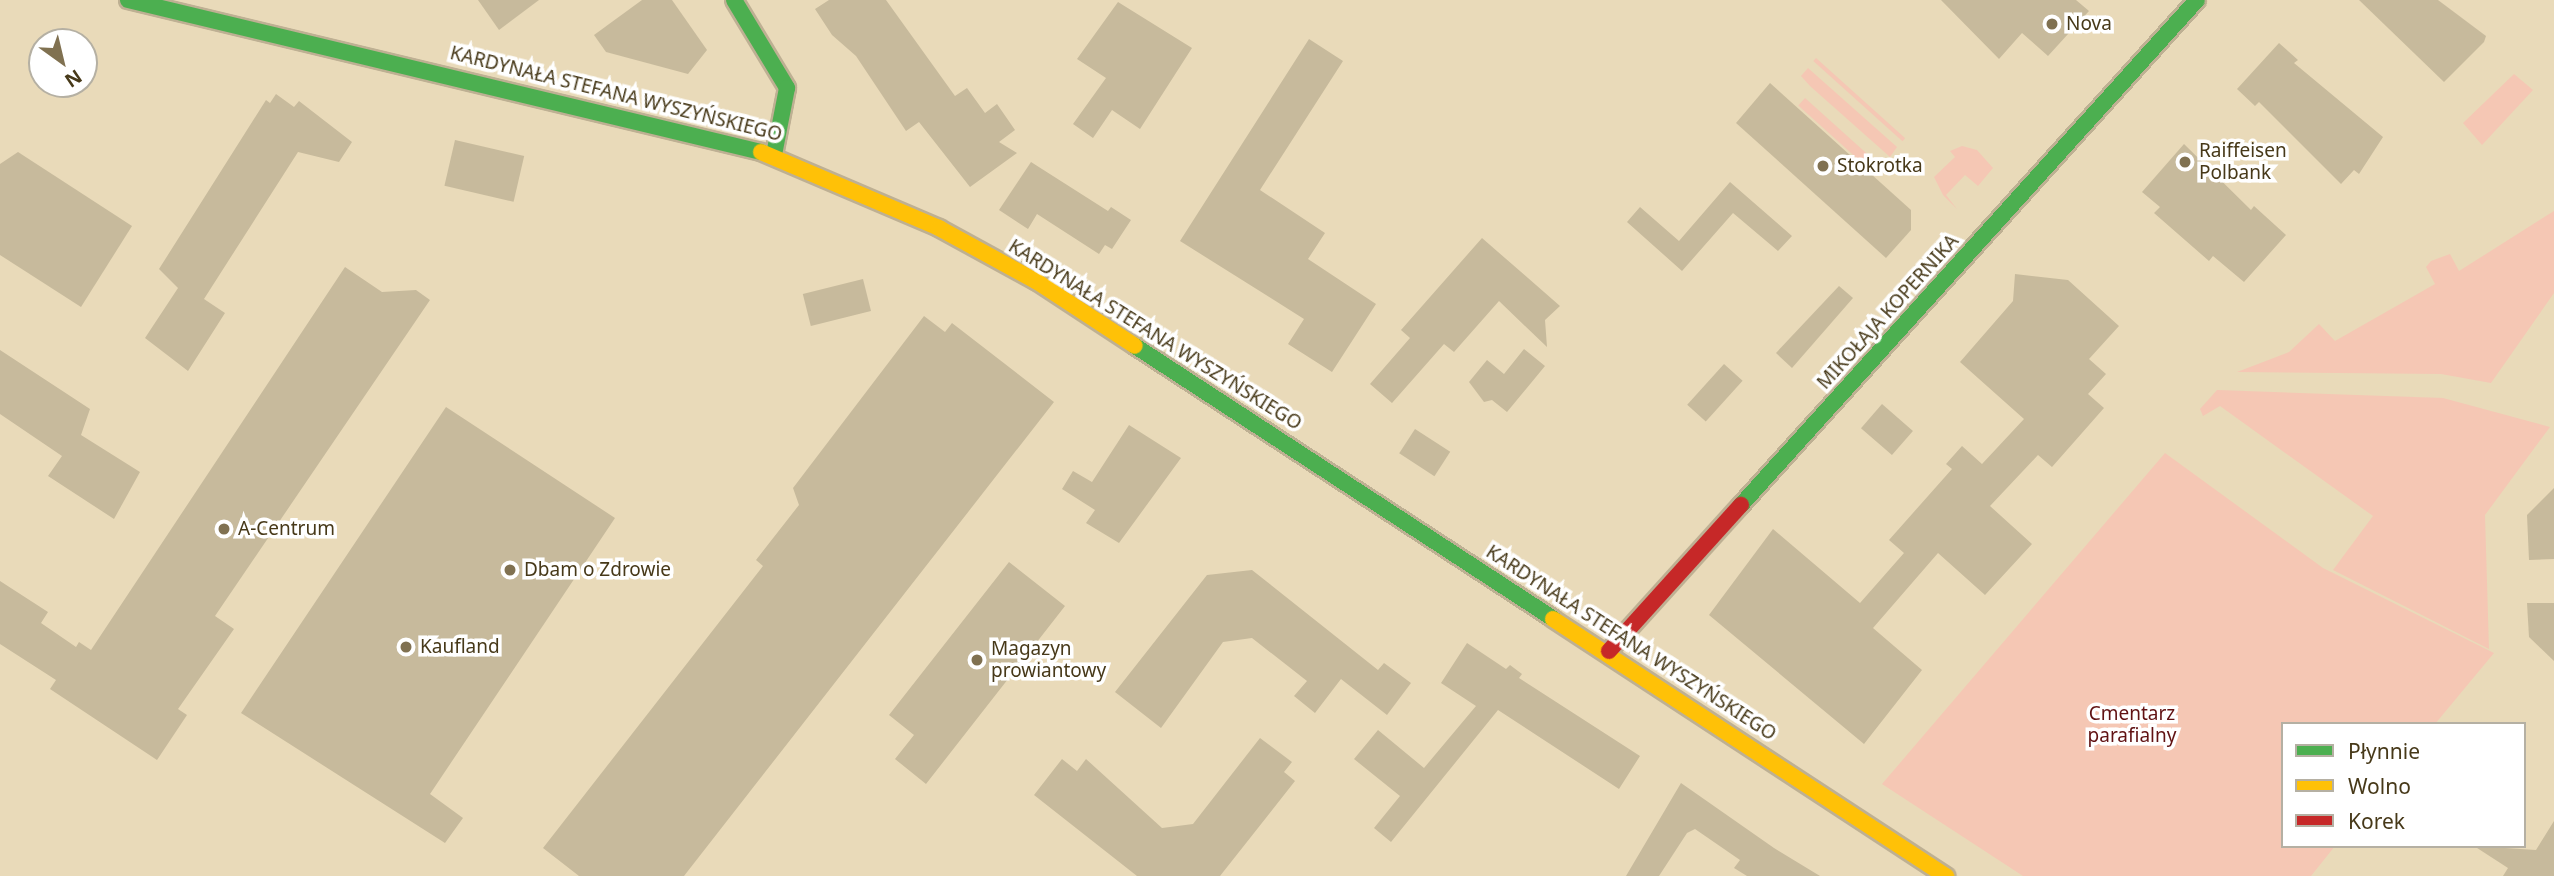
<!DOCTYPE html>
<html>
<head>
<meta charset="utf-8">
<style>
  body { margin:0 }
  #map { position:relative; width:2554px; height:876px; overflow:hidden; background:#e9dab9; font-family:"Noto Sans",sans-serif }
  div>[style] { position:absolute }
  .green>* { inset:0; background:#f5c7b4; transform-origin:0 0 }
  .building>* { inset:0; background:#c7ba9c; transform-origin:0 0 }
  .roads { filter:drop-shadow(2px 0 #beb093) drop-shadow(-2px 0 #beb093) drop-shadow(0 2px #beb093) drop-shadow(0 -2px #beb093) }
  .fast>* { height:16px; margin:-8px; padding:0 8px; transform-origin:8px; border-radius:8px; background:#4caf50 }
  .slow>* { height:16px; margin:-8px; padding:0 8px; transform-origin:8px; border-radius:8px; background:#ffc107 }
  .jam>* { height:16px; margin:-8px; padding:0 8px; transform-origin:8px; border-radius:8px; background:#c62828 }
  .dots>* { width:19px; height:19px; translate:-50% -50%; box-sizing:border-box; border:4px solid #fff; border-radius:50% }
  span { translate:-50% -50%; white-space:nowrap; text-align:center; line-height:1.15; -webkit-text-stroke:7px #fff; paint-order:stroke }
  .poi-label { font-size:19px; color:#473919 }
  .left { translate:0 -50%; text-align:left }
  .street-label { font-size:19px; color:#473919 }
  .park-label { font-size:19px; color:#611213 }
  .legend { position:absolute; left:2281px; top:722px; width:245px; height:126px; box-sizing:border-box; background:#fff; border:2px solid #b5b0a3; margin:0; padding:9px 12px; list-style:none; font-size:21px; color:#473919 }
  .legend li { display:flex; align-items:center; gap:14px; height:35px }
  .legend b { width:35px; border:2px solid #b5b0a3 }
  .north { position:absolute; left:28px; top:28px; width:70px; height:70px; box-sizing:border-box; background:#fff; border:2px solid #b5b0a3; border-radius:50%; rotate:146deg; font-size:19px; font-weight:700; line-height:28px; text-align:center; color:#473919 }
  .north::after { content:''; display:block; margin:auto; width:24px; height:32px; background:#807151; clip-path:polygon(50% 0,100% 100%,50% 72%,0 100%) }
</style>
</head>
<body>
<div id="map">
  <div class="green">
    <div style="left:1816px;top:58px;width:120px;height:4px;rotate:42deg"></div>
    <div style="clip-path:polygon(1808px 68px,1897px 147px,1890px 157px,1810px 86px,1801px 76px)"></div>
    <div style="clip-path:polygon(2514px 74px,2533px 90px,2482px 145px,2463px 123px)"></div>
    <div style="left:1805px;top:98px;width:102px;height:10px;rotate:42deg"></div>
    <div style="clip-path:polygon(1962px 146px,1977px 150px,1993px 168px,1978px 186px,1965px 175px,1946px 195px,1957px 209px,1943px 195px,1934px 177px,1955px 157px,1950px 151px)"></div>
    <div style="clip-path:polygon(2554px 211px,2554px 293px,2491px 383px,2441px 374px,2237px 372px,2289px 352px,2319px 324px,2335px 341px,2435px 284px,2426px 267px,2431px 261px,2450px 254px,2459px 271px)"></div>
    <div style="clip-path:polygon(2217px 390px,2443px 398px,2550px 427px,2485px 515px,2489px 649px,2333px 570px,2373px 516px,2220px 406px,2203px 416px,2200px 409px)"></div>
    <div style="clip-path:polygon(2165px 453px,2323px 568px,2494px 653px,2435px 724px,2283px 724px,2283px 846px,2335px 846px,2311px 876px,2023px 876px,1882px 784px)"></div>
  </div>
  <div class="building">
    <div style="clip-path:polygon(478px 0,539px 0,499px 30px)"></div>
    <div style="clip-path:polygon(642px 0,672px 0,707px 50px,688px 74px,606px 52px,594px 35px)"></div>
    <div style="clip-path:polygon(829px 0,886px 0,955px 96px,967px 88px,985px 113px,997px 104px,1015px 130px,999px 142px,1017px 153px,970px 187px,919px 122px,906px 131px,856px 56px,832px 35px,815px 9px)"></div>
    <div style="clip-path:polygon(1941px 0,2076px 0,2089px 11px,2048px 56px,2022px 33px,1999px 59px)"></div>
    <div style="clip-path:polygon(2359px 0,2438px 0,2486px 36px,2484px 42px,2444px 82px)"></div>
    <div style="clip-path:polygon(1118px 2px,1192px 48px,1140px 129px,1112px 110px,1093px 138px,1073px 124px,1106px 78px,1077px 59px)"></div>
    <div style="clip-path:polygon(1309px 39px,1343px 61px,1260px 190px,1325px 233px,1308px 259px,1376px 304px,1332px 372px,1288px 344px,1304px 319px,1180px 241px)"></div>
    <div style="clip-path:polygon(2279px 43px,2298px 60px,2294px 63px,2383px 137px,2359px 174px,2354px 170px,2341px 184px,2259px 102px,2255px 106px,2237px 89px)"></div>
    <div style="clip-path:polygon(1770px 83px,1911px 210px,1911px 230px,1886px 258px,1736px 123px)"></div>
    <div style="clip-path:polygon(276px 94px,294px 107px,299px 101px,352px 142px,339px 162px,298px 152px,204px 299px,225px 313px,188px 371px,145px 338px,178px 288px,159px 269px,266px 100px,270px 103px)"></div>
    <div style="left:455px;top:140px;width:71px;height:47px;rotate:13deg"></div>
    <div style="clip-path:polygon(2184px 144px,2251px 210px,2254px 206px,2286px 235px,2244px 282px,2213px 256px,2209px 261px,2154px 213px,2160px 207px,2142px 192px)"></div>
    <div style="clip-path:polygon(18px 152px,132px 226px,81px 307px,0 255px,0 164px)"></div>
    <div style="clip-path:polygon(1031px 162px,1108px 211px,1111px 207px,1131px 220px,1112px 249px,1105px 245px,1099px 254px,1037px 214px,1028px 229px,999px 210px)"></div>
    <div style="clip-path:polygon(1730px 182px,1792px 236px,1778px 251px,1733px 213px,1682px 271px,1627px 222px,1640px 207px,1679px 241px)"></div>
    <div style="clip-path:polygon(1482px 238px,1560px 306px,1545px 320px,1547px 347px,1499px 301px,1454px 352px,1444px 344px,1392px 403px,1370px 384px,1410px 338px,1401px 330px)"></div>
    <div style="clip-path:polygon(345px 267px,382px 292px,416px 290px,430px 300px,215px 616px,234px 629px,178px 709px,187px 715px,157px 760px,50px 689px,56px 680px,0 644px,0 581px,48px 612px,41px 623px,76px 647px,79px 642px,91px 650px)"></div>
    <div style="clip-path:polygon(2015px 274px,2068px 280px,2119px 326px,2089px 359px,2106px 374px,2088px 394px,2104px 408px,2052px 467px,2038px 455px,1990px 506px,2032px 544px,1985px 595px,1938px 553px,1873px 628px,1922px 670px,1864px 744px,1709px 615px,1773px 529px,1860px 603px,1904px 553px,1889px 540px,1952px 469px,1946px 464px,1962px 446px,1982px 464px,2024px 419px,1960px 362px,2013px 301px)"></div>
    <div style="left:863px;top:279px;width:33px;height:62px;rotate:76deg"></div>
    <div style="clip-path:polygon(1839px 286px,1853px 298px,1792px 368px,1776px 353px)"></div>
    <div style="clip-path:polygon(924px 316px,945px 332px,952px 323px,1054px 402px,684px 876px,579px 876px,543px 848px,763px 566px,756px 560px,799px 505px,793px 488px)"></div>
    <div style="clip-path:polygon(1524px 349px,1545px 366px,1507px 412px,1492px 400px,1484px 402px,1469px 382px,1487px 360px,1504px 374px)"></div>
    <div style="clip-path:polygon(0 350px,90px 409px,81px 435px,140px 472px,114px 519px,48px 476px,62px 456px,0 414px)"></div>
    <div style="left:1724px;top:364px;width:25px;height:55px;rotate:42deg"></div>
    <div style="left:1882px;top:404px;width:41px;height:32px;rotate:41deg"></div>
    <div style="clip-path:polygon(446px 407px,615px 518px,430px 794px,463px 818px,445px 843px,241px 713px)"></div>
    <div style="clip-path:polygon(1129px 425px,1181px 458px,1119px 543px,1086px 523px,1095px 510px,1062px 489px,1073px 471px,1092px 482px)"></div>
    <div style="left:1415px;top:429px;width:42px;height:29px;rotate:33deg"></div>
    <div style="clip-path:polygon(2554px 488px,2554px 559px,2529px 560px,2527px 515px)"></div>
    <div style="clip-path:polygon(1009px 562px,1065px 606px,926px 784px,895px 759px,914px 735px,889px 715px)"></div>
    <div style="clip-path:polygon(1252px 570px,1378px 670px,1384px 663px,1411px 683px,1387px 715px,1341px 679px,1315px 713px,1294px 696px,1307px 681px,1252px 638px,1223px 642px,1161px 728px,1115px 692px,1207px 575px)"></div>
    <div style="clip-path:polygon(2527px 603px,2554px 603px,2554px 661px,2529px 637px)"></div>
    <div style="clip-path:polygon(1467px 643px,1506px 669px,1510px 665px,1522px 674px,1519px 678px,1640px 756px,1619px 789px,1498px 710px,1391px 842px,1374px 828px,1400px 796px,1354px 759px,1378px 730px,1424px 768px,1476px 706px,1441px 683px)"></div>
    <div style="clip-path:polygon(1260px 738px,1292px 762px,1284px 772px,1295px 781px,1220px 876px,1137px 876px,1034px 795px,1062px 759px,1077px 771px,1086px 759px,1162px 828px,1193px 824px)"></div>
    <div style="clip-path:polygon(1681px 783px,1774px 848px,1820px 876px,1747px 876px,1734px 868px,1740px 860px,1695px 829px,1687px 833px,1659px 876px,1626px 876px)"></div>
    <div style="clip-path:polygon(2554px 821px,2554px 876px,2503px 876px,2508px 868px,2474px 846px,2536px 850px)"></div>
  </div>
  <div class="roads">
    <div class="fast">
      <div style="left:128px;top:0;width:651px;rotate:13.5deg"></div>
      <div style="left:734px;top:0;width:103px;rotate:58.9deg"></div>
      <div style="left:787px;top:88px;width:68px;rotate:101deg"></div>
      <div style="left:1135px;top:346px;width:499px;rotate:33.1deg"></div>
      <div style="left:1741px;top:505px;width:680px;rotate:-47.92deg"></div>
    </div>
    <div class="slow">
      <div style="left:761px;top:152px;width:194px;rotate:23.1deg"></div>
      <div style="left:939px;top:228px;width:111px;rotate:28.7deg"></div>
      <div style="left:1036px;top:281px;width:118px;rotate:33.3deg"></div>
      <div style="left:1553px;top:619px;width:470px;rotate:33.2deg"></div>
    </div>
    <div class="jam">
      <div style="left:1609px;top:651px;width:197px;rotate:-47.9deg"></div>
    </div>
  </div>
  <div class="dots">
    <div style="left:2052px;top:24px;background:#807151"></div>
    <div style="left:2185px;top:162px;background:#807151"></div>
    <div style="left:1823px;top:166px;background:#807151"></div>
    <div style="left:224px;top:529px;background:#807151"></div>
    <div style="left:510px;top:570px;background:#807151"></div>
    <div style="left:406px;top:647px;background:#807151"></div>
    <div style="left:977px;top:660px;background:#807151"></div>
  </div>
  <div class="poi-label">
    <span class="left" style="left:2066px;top:24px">Nova</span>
    <span class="left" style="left:2199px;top:162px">Raiffeisen<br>Polbank</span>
    <span class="left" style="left:1837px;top:166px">Stokrotka</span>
    <span class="left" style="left:238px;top:529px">A-Centrum</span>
    <span class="left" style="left:524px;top:570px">Dbam o Zdrowie</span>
    <span class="left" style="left:420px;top:647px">Kaufland</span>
    <span class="left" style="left:991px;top:660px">Magazyn<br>prowiantowy</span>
  </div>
  <div class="street-label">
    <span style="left:616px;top:94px;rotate:14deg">KARDYNAŁA STEFANA WYSZYŃSKIEGO</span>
    <span style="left:1888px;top:312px;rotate:-48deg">MIKOŁAJA KOPERNIKA</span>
    <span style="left:1155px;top:335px;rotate:32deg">KARDYNAŁA STEFANA WYSZYŃSKIEGO</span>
    <span style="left:1631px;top:643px;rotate:33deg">KARDYNAŁA STEFANA WYSZYŃSKIEGO</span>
  </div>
  <div class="park-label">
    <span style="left:2132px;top:725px">Cmentarz<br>parafialny</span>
  </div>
  <ul class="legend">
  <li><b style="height:9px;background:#4caf50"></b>Płynnie</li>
  <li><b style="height:9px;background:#ffc107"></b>Wolno</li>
  <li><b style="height:9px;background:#c62828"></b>Korek</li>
  </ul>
  <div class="north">N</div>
</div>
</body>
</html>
